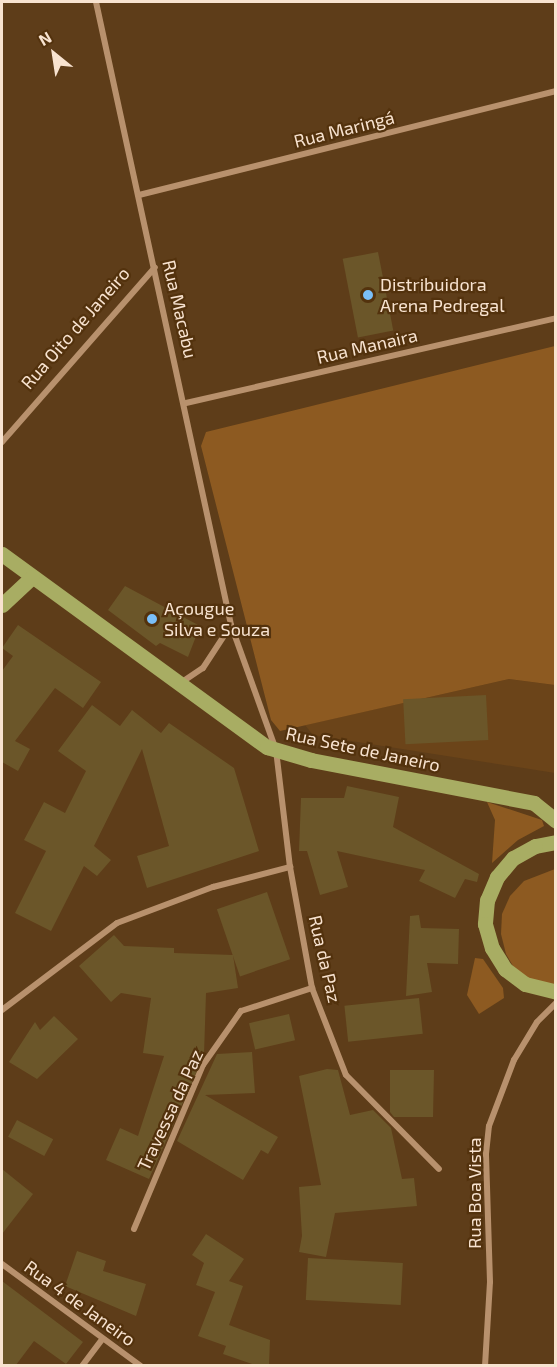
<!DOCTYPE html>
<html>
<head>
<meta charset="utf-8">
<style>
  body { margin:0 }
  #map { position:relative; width:557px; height:1367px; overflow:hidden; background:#5e3d19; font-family:"Exo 2",sans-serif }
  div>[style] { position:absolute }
  .built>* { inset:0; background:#6b4419 }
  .green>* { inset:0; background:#8d5a21 }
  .building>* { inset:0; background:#6b5629; transform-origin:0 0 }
  .minor>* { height:6px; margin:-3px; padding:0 3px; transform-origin:3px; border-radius:3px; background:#b8916d }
  .primary>* { height:15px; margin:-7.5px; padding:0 7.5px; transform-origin:7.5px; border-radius:7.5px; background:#a8ad63 }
  .dots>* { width:16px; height:16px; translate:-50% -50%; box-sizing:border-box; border:3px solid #53320d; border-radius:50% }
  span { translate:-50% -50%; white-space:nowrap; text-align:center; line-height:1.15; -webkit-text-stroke:4.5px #53320d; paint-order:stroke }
  .street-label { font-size:18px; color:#f8e3d0 }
  .poi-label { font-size:18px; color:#f8e3d0 }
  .left { translate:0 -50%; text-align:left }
  .frame { position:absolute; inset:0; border:3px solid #f8e3d0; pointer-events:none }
  .north { position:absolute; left:24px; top:24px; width:60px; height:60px; -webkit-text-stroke:4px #53320d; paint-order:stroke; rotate:330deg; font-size:16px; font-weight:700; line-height:24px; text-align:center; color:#f8e3d0 }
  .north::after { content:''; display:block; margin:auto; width:21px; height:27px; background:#f8e3d0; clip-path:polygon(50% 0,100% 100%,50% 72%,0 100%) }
</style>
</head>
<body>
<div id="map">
  <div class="built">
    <div style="clip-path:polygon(509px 679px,555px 685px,555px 773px,313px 735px,305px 725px)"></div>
  </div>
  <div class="green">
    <div style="clip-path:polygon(555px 346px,555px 685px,509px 679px,280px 731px,271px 720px,201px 446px,206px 432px)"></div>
    <div style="clip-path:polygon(487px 802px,542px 820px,544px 826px,518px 840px,492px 863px,495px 820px)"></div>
    <div style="clip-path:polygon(555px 869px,555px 989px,533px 983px,516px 971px,506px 954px,501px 934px,502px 914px,510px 896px,524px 881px)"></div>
    <div style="clip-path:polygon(475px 958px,483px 959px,503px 988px,504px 998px,479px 1014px,467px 995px)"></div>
  </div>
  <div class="building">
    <div style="left:378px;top:252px;width:80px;height:36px;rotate:79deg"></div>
    <div style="clip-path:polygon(125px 586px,200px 626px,188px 657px,160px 643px,156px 646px,108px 610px)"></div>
    <div style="clip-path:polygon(18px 625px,101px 682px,83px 708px,55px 688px,15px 741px,30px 749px,18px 771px,2px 762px,2px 671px,13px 656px,2px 648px)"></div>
    <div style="left:486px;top:695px;width:45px;height:83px;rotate:87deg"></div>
    <div style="clip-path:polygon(92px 705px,120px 726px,132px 710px,161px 733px,169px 723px,234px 768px,259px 851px,147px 888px,137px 856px,169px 846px,142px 749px,94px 846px,111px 860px,97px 876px,84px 866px,51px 931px,15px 913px,46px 851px,24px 840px,44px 802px,65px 813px,86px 771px,58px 751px)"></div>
    <div style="clip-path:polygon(347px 786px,399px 797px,393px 827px,479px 874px,477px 882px,465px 879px,455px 898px,419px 881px,425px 870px,337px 851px,348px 887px,320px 895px,307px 851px,299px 851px,301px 798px,344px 798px)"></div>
    <div style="left:267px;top:892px;width:71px;height:53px;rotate:71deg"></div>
    <div style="clip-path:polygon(419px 915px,421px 928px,459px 929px,458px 964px,427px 963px,432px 992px,406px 996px,410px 916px)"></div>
    <div style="clip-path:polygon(114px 935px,124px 946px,174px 948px,174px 953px,233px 955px,238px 988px,206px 993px,204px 1055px,149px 1179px,106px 1160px,120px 1128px,138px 1136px,164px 1056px,143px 1053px,151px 998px,121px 993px,111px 1002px,79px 966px)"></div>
    <div style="left:419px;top:998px;width:36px;height:75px;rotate:84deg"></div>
    <div style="left:289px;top:1014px;width:27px;height:41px;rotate:77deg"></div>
    <div style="clip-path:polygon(54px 1016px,78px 1039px,37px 1079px,9px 1062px,35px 1022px,40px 1030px)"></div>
    <div style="clip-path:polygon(252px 1052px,255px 1093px,205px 1095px,278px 1137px,268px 1154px,261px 1150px,243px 1180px,177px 1141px,217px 1054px)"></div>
    <div style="clip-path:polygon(327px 1069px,338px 1070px,350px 1115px,373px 1110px,391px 1128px,402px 1179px,414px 1178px,417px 1206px,335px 1213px,326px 1257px,299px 1252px,302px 1236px,299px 1187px,321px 1185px,299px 1076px)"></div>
    <div style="clip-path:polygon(390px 1070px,434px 1070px,433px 1117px,394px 1117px,390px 1112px)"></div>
    <div style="left:17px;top:1120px;width:41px;height:19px;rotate:28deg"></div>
    <div style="clip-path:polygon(2px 1169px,33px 1194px,2px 1234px)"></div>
    <div style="clip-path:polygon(206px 1234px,244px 1259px,229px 1281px,243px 1286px,229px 1325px,270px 1340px,269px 1365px,255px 1365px,223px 1354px,226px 1346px,198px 1336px,215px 1292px,196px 1285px,204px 1263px,192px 1255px)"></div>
    <div style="clip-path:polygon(77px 1251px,106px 1261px,103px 1271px,146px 1284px,136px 1316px,65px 1286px)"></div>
    <div style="left:308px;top:1258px;width:95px;height:42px;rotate:3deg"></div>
    <div style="clip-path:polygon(2px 1281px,83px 1342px,66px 1364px,34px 1341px,16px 1365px,2px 1365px)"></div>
  </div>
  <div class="minor">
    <div style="left:96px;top:2px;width:637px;rotate:77.77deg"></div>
    <div style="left:231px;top:625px;width:133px;rotate:70.2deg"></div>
    <div style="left:276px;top:750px;width:118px;rotate:83.2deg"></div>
    <div style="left:290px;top:867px;width:123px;rotate:79.7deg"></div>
    <div style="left:312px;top:988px;width:93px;rotate:68.7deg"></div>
    <div style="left:346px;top:1075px;width:132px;rotate:45.3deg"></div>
    <div style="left:139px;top:195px;width:430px;rotate:-14deg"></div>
    <div style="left:186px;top:403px;width:380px;rotate:-12.9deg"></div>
    <div style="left:2px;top:442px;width:232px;rotate:-48.8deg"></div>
    <div style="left:182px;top:682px;width:25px;rotate:-34deg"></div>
    <div style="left:203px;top:668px;width:51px;rotate:-56.9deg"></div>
    <div style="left:2px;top:1010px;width:144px;rotate:-37.1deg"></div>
    <div style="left:117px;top:923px;width:103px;rotate:-20.6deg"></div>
    <div style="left:213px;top:887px;width:80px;rotate:-14.6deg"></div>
    <div style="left:134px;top:1229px;width:178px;rotate:-67.2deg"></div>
    <div style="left:203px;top:1065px;width:66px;rotate:-54.9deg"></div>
    <div style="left:241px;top:1011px;width:75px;rotate:-17.9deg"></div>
    <div style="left:2px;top:1264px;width:172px;rotate:36.3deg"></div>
    <div style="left:82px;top:1366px;width:34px;rotate:-53deg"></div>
    <div style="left:485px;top:1366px;width:84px;rotate:-86.6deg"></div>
    <div style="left:490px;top:1282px;width:128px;rotate:-91.8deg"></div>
    <div style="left:486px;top:1154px;width:28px;rotate:-84deg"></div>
    <div style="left:489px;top:1126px;width:71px;rotate:-69.3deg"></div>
    <div style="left:514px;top:1060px;width:44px;rotate:-58.8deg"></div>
    <div style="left:537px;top:1022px;width:27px;rotate:-45deg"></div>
  </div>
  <div class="primary">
    <div style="left:2px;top:554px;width:328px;rotate:36.1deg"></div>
    <div style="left:267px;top:747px;width:46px;rotate:16.5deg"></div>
    <div style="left:311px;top:760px;width:227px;rotate:10.9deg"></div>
    <div style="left:534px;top:803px;width:28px;rotate:39deg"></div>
    <div style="left:2px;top:605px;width:41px;rotate:-43deg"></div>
    <div style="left:556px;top:842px;width:21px;rotate:169deg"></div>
    <div style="left:535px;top:846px;width:25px;rotate:151deg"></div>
    <div style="left:513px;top:858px;width:25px;rotate:130deg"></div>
    <div style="left:497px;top:877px;width:25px;rotate:113deg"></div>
    <div style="left:487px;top:900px;width:24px;rotate:95deg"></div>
    <div style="left:485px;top:924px;width:25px;rotate:74deg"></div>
    <div style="left:492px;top:948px;width:25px;rotate:58deg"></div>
    <div style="left:505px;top:969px;width:25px;rotate:37deg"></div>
    <div style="left:525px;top:984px;width:32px;rotate:14deg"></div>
  </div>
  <div class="dots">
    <div style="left:368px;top:295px;background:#7abff8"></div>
    <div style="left:152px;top:619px;background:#7abff8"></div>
  </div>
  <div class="street-label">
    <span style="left:344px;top:129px;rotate:-14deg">Rua Maringá</span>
    <span style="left:180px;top:309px;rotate:77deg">Rua Macabu</span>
    <span style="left:75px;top:328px;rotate:-49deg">Rua Oito de Janeiro</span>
    <span style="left:367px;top:346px;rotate:-13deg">Rua Manaira</span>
    <span style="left:363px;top:749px;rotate:12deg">Rua Sete de Janeiro</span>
    <span style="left:325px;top:959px;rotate:77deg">Rua da Paz</span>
    <span style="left:170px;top:1110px;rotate:-65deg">Travessa da Paz</span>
    <span style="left:474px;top:1193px;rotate:-90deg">Rua Boa Vista</span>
    <span style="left:80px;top:1303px;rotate:36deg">Rua 4 de Janeiro</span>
  </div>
  <div class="poi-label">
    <span class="left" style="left:380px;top:295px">Distribuidora<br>Arena Pedregal</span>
    <span class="left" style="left:164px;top:619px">Açougue<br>Silva e Souza</span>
  </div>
  <div class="frame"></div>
  <div class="north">N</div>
</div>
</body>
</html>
